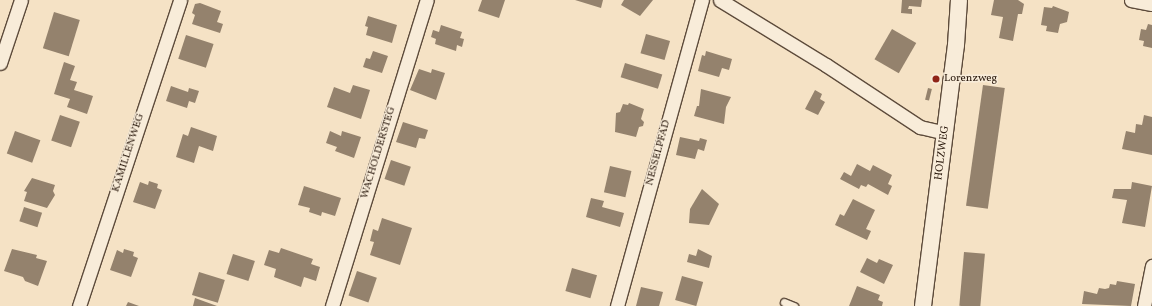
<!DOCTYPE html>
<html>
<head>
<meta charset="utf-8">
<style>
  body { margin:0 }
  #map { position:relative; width:1152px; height:306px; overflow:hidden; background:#f5e2c5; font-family:Vollkorn,serif }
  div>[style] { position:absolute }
  .building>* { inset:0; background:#94826d; transform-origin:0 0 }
  .roads { filter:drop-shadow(1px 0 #5d4b3b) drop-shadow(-1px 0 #5d4b3b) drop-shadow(0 1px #5d4b3b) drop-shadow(0 -1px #5d4b3b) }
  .service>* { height:7px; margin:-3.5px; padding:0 3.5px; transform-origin:3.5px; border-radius:3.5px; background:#f8ecd9 }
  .minor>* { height:13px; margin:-6.5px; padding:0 6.5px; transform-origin:6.5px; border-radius:6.5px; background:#f8ecd9 }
  .tertiary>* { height:16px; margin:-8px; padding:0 8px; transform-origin:8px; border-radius:8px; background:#f8ecd9 }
  .dots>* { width:11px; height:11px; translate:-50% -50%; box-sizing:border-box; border:2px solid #f8ecd9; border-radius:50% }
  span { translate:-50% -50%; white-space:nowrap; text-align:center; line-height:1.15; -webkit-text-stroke:3px #f8ecd9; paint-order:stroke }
  .poi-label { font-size:11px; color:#2a190d }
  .left { translate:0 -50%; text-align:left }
  .street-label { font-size:11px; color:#2a190d }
</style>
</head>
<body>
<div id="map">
  <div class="building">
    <div style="clip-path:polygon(482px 0,505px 0,499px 18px,478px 11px)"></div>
    <div style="clip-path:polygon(575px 0,603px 0,601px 8px)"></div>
    <div style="clip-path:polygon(624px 0,653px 0,640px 16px,621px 5px)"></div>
    <div style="clip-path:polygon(902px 0,922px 0,921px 7px,909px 6px,908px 9px,912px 9px,912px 14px,901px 13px)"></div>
    <div style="clip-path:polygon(994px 0,1018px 0,1024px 4px,1022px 14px,1018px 14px,1013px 41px,999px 38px,1003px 17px,991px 15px)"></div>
    <div style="clip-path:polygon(200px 3px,221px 11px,217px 22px,223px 24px,220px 33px,192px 24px,195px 15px,192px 13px,195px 4px)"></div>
    <div style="clip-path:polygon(1053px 6px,1069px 12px,1067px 22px,1060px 24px,1058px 33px,1046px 31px,1047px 26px,1041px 25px,1044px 7px,1052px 8px)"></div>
    <div style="left:54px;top:12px;width:27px;height:38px;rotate:17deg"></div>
    <div style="clip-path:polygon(368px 16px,397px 25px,392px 43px,366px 35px,368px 27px,365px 26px)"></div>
    <div style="clip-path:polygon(1148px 24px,1152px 25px,1152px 48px,1143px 46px,1144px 41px,1139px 40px,1141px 29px,1146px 30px)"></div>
    <div style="clip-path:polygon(441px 25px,462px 32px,460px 38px,464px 39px,462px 47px,457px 45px,456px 51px,435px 44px,436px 39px,431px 37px,433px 30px,439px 32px)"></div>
    <div style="left:892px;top:29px;width:28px;height:35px;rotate:30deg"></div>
    <div style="left:646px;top:34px;width:25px;height:20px;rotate:16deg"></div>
    <div style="left:186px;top:35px;width:29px;height:25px;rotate:18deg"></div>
    <div style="clip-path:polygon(373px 51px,388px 56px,382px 73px,363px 67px,366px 58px,370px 59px)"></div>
    <div style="clip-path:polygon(706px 51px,732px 59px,729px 70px,722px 68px,719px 77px,698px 71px,702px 55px,705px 56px)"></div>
    <div style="clip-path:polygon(64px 62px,75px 66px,70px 80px,77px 82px,74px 90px,93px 96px,87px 114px,67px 107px,70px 99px,54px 94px)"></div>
    <div style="left:625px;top:63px;width:39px;height:15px;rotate:17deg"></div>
    <div style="clip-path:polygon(419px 69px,431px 73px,432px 69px,445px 73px,436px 100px,410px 90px)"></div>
    <div style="clip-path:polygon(353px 85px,370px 90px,361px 119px,327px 107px,334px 87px,350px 93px)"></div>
    <div style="left:983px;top:85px;width:22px;height:122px;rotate:8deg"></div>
    <div style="clip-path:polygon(171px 86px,188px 92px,189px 88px,199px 91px,195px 103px,189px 101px,187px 108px,166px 101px)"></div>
    <div style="left:928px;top:88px;width:4px;height:12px;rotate:14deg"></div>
    <div style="clip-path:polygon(701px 89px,731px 97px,726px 107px,724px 124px,694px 116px,697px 106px,699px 106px)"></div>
    <div style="clip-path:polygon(815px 90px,822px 94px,820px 99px,825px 102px,818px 115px,805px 109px)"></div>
    <div style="clip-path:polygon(629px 103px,644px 109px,641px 119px,644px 122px,643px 126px,639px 127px,636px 137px,615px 132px,616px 113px,620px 112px,623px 104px,628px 105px)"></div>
    <div style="left:60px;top:115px;width:21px;height:27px;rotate:19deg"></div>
    <div style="clip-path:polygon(1144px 115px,1152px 117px,1152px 155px,1122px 149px,1126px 131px,1135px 133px,1136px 124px,1142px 125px)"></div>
    <div style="clip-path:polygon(403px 122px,428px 130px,425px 139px,419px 138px,416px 148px,396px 142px)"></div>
    <div style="clip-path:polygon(191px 127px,217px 136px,213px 151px,199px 146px,194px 163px,176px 157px,183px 134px,188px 136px)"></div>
    <div style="left:15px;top:131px;width:27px;height:24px;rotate:20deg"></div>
    <div style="clip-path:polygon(330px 131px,341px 136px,342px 131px,361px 137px,354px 158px,335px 151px,337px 147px,326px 143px)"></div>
    <div style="clip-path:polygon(680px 137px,699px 141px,700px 138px,707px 140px,704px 151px,698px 149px,695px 159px,676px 155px)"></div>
    <div style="left:391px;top:160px;width:21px;height:20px;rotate:19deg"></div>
    <div style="clip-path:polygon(857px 164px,870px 171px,873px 165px,892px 175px,888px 184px,892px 186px,888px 195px,868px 184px,866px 187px,861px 185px,859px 189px,840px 179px,844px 172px,851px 176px)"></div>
    <div style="left:610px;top:166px;width:22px;height:27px;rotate:13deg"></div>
    <div style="clip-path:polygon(32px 178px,55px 185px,53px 191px,55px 195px,47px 208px,24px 201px,27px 192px,24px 191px)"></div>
    <div style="clip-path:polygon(149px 181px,158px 184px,157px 188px,162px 190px,155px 209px,133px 202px,140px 182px,148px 185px)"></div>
    <div style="clip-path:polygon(1132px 182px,1152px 186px,1145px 227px,1122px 223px,1127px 200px,1112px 198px,1114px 189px,1131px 189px)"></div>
    <div style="clip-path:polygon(304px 186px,341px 198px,335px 216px,322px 212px,321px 216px,309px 212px,310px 208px,298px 205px)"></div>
    <div style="clip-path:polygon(702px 189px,719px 204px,709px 225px,689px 223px,690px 209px)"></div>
    <div style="clip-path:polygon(591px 198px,604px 201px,602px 207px,624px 213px,620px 227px,586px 217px)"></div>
    <div style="clip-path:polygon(853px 199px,875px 210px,866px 229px,871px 231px,867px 240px,835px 225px,840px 214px,844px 216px)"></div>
    <div style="left:24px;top:207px;width:19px;height:15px;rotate:18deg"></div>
    <div style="clip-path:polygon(382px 218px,412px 228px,400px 265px,370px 255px,374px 242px,370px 241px,373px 229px,378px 231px)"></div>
    <div style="clip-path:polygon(281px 248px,313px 259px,311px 264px,320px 267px,316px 281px,304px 277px,301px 287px,274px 277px,276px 269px,264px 265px,269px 250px,279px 253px)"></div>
    <div style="clip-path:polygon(12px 249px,37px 255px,36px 258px,47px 261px,38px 286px,25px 281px,23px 277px,4px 271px)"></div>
    <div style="clip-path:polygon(124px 249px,134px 252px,133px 256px,138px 258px,131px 277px,110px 270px,117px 250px,123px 253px)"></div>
    <div style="clip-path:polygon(698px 249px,712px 256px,709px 268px,687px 262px,689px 254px,696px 256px)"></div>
    <div style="left:964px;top:252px;width:21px;height:54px;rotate:5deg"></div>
    <div style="left:233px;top:254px;width:23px;height:21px;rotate:18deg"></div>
    <div style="clip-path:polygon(867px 258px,877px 263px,879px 259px,893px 265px,884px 284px,860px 272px)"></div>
    <div style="left:572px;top:268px;width:26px;height:24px;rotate:16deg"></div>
    <div style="left:357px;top:271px;width:21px;height:26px;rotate:19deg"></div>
    <div style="left:199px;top:272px;width:27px;height:24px;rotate:17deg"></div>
    <div style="left:682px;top:276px;width:22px;height:25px;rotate:16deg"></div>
    <div style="clip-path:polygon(1117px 281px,1135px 284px,1131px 306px,1082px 304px,1084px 291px,1097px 294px,1099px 288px,1105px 289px,1109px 288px,1110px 284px,1116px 285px)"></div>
    <div style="clip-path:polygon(857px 286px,880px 295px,878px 300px,883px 302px,882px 306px,849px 306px)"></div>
    <div style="clip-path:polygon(641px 287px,663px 292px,659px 306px,636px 306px)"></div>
    <div style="clip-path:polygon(195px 298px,217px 306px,193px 306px)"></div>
    <div style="clip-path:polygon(128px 302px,139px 306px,126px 306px)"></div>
  </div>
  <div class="roads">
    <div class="service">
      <div style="left:784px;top:302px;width:11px;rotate:22deg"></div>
    </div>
    <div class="minor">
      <div style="left:720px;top:0;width:124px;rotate:31.5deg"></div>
      <div style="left:826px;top:65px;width:113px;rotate:33.4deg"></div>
      <div style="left:920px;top:127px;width:26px;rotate:13deg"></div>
      <div style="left:1131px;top:0;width:21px;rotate:11deg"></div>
      <div style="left:0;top:63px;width:66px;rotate:-71.6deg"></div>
      <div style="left:79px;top:306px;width:322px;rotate:-71.7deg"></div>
      <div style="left:332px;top:306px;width:320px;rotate:-72.8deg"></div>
      <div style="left:617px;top:306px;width:318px;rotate:-74.5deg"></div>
      <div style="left:1144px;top:306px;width:41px;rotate:-78.7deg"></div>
    </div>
    <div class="tertiary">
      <div style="left:923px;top:306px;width:263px;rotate:-82.8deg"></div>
      <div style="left:956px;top:45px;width:45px;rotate:-86.2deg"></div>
    </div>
  </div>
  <div class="dots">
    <div style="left:936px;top:79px;background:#8f2418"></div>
  </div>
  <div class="poi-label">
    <span class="left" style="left:944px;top:79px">Lorenzweg</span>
  </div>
  <div class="street-label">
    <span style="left:129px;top:153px;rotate:-72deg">KAMILLENWEG</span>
    <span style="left:379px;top:153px;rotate:-73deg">WACHOLDERSTEG</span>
    <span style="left:659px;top:153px;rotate:-75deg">NESSELPFAD</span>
    <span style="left:943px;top:153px;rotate:-83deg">HOLZWEG</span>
  </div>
</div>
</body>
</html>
